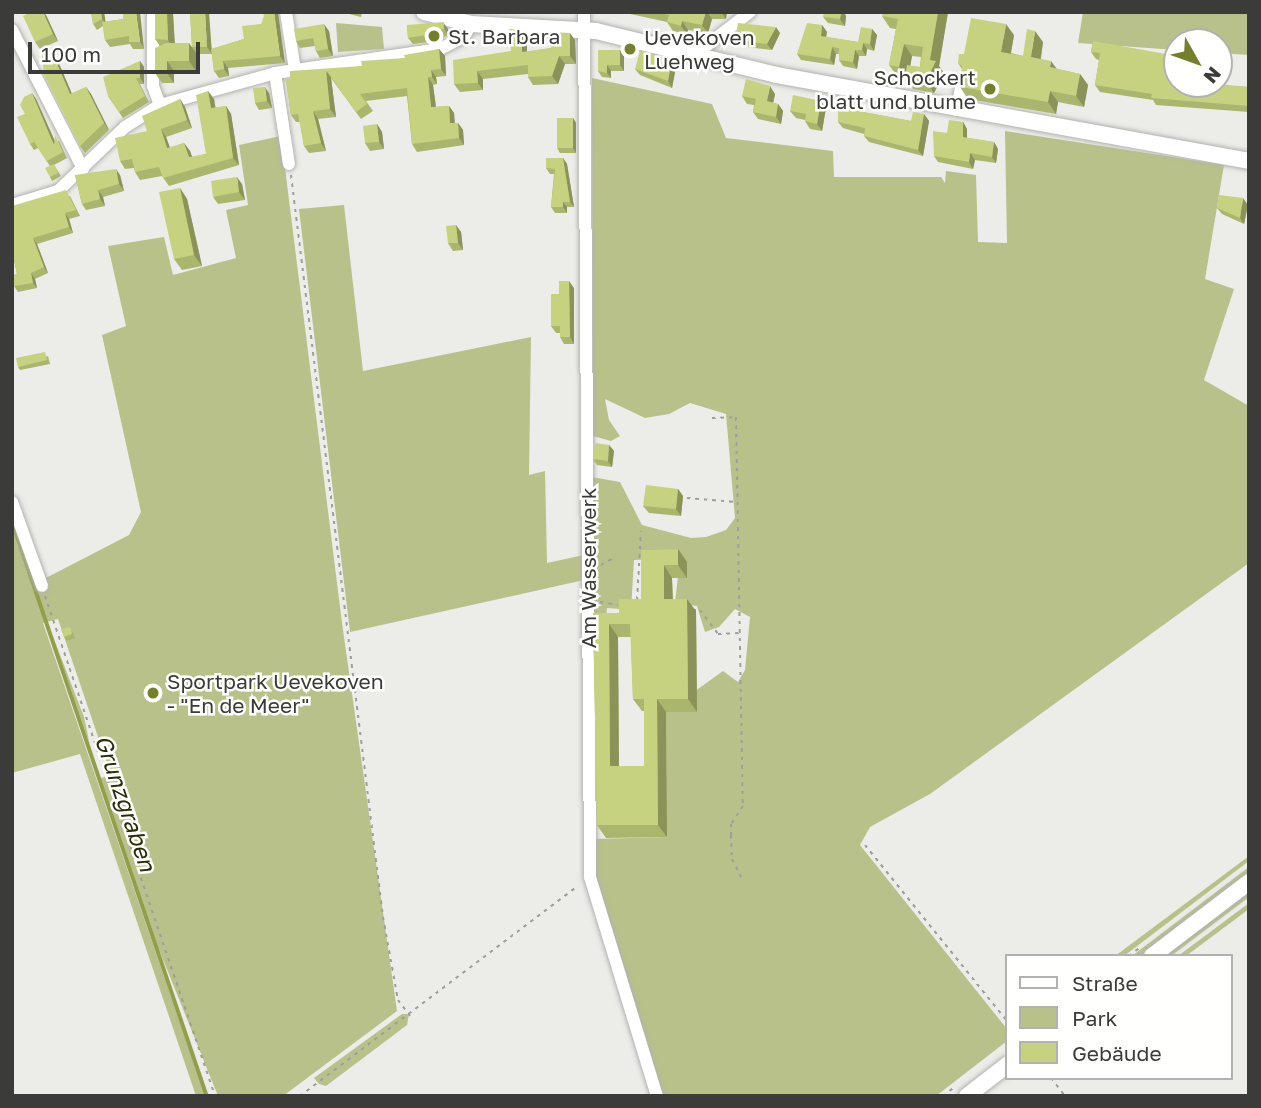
<!DOCTYPE html>
<html>
<head>
<meta charset="utf-8">
<style>
	body { margin:0 }
	#map { position:relative; width:1261px; height:1108px; overflow:hidden; background:#ecece9; font-family:"Golos Text",sans-serif }
	div>[style] { position:absolute }
	.green>* { inset:0; background:#b9c18a }
	.stream>* { height:3.5px; margin:-1.75px; padding:0 1.75px; transform-origin:1.75px; border-radius:1.75px; background:#939e4b }
	.path>* { height:2px; margin-top:-1px; transform-origin:0; background:repeating-linear-gradient(90deg,#9e9e9c 0 3.5px,transparent 0 8.5px) }
	.roads { filter:drop-shadow(0 0 2px #b2b2af) drop-shadow(0 0 2px #b2b2af) }
	.minor>* { height:12px; margin:-6px; padding:0 6px; transform-origin:6px; border-radius:6px; background:#fff }
	.major>* { height:16px; margin:-8px; padding:0 8px; transform-origin:8px; border-radius:8px; background:#fff }
	.wall>* { inset:0; background:#aab56d }
	.shaded-wall>* { inset:0; background:#8b9359 }
	.building>* { inset:0; background:#c6d27f }
	.dots>* { width:19px; height:19px; translate:-50% -50%; box-sizing:border-box; border:4px solid #fffffe; border-radius:50% }
	span { translate:-50% -50%; white-space:nowrap; text-align:center; line-height:1.15; -webkit-text-stroke:5px #fffffe; paint-order:stroke }
	.poi-label { font-size:21px; color:#3b3b3a }
	.left { translate:0 -50%; text-align:left }
	.right { translate:-100% -50%; text-align:right }
	.street-label { font-size:21px; color:#3b3b3a }
	.water-label { font-size:23px; color:#292d09; font-style:italic }
	.frame { position:absolute; inset:0; border:14px solid #3b3b3a; pointer-events:none }
	.legend { position:absolute; left:1005px; top:954px; width:228px; height:126px; box-sizing:border-box; background:#fffffe; border:2px solid #b1b1b0; margin:0; padding:9px 12px; list-style:none; font-size:21px; color:#3b3b3a }
	.legend li { display:flex; align-items:center; gap:14px; height:35px }
	.legend b { width:35px; border:2px solid #b1b1b0 }
	.north { position:absolute; left:1163px; top:28px; width:70px; height:70px; box-sizing:border-box; background:#fffffe; border:2px solid #b1b1b0; border-radius:50%; rotate:130deg; font-size:19px; font-weight:700; line-height:28px; text-align:center; color:#3b3b3a }
	.north::after { content:''; display:block; margin:auto; width:24px; height:32px; background:#767f2b; clip-path:polygon(50% 0,100% 100%,50% 72%,0 100%) }
	.scale { position:absolute; left:28px; top:42px; width:172px; height:32px; box-sizing:border-box; border:4px solid #3b3b3a; border-top:0; padding-left:9px; font-size:21px; line-height:24px; white-space:nowrap; color:#3b3b3a; -webkit-text-stroke:5px #fffffe; paint-order:stroke }
</style>
</head>
<body>
<div id="map">
	<div class="green">
		<i style="clip-path:polygon(1083px 12px,1249px 12px,1249px 55px,1219px 53px,1219px 42px,1177px 42px,1177px 50px,1078px 43px)"></i>
		<i style="clip-path:polygon(336px 23px,382px 27px,384px 49px,338px 52px)"></i>
		<i style="clip-path:polygon(592px 78px,712px 104px,726px 138px,833px 151px,834px 177px,941px 177px,945px 183px,946px 171px,976px 175px,978px 242px,1007px 243px,1005px 131px,1224px 165px,1205px 279px,1234px 289px,1204px 380px,1249px 406px,1249px 563px,930px 794px,870px 827px,860px 845px,1007px 1029px,1007px 1041px,936px 1096px,662px 1096px,596px 881px,594px 839px,667px 837px,666px 712px,723px 671px,738px 682px,745px 670px,750px 617px,735px 609px,719px 627px,705px 632px,697px 606px,675px 603px,680px 558px,634px 560px,631px 610px,607px 608px,606px 621px,592px 626px,592px 477px,620px 482px,642px 525px,691px 538px,706px 537px,726px 530px,735px 518px,726px 414px,690px 403px,669px 414px,645px 418px,605px 399px,609px 420px,620px 436px,611px 441px,593px 436px)"></i>
		<i style="clip-path:polygon(281px 136px,342px 623px,397px 1011px,283px 1096px,218px 1096px,158px 947px,101px 778px,111px 775px,58px 619px,43px 623px,205px 1096px,196px 1096px,80px 754px,12px 773px,12px 523px,17px 521px,42px 580px,129px 535px,141px 512px,102px 335px,126px 326px,108px 246px,164px 237px,173px 275px,236px 258px,226px 210px,248px 205px,239px 145px)"></i>
		<i style="clip-path:polygon(344px 205px,363px 371px,531px 337px,529px 475px,545px 471px,547px 563px,584px 555px,584px 580px,350px 632px,299px 209px)"></i>
		<i style="clip-path:polygon(52px 634px,84px 717px,90px 745px)"></i>
		<i style="clip-path:polygon(1249px 856px,1249px 861px,1124px 956px,1115px 956px)"></i>
		<i style="clip-path:polygon(1249px 867px,1249px 873px,1155px 945px,1141px 956px,1132px 956px)"></i>
		<i style="clip-path:polygon(1249px 890px,1249px 897px,1171px 956px,1162px 956px)"></i>
		<i style="clip-path:polygon(1249px 903px,1249px 909px,1186px 956px,1178px 956px)"></i>
		<i style="clip-path:polygon(402px 1014px,409px 1014px,407px 1025px,326px 1086px,319px 1084px,314px 1078px)"></i>
	</div>
	<div class="stream">
		<i style="left:14px;top:526px;width:602px;rotate:71.29deg"></i>
	</div>
	<div class="path">
		<i style="left:291px;top:175px;width:748px;rotate:82.93deg"></i>
		<i style="left:383px;top:917px;width:84px;rotate:79.8deg"></i>
		<i style="left:398px;top:1000px;width:20px;rotate:53deg"></i>
		<i style="left:712px;top:418px;width:24px;rotate:-2deg"></i>
		<i style="left:736px;top:417px;width:389px;rotate:89deg"></i>
		<i style="left:743px;top:806px;width:22px;rotate:124deg"></i>
		<i style="left:731px;top:824px;width:11px;rotate:90deg"></i>
		<i style="left:731px;top:835px;width:24px;rotate:88deg"></i>
		<i style="left:732px;top:859px;width:25px;rotate:63deg"></i>
		<i style="left:687px;top:498px;width:49px;rotate:4.7deg"></i>
		<i style="left:601px;top:565px;width:13px;rotate:-29deg"></i>
		<i style="left:45px;top:596px;width:528px;rotate:71.22deg"></i>
		<i style="left:637px;top:600px;width:69px;rotate:-86.7deg"></i>
		<i style="left:600px;top:602px;width:18px;rotate:9deg"></i>
		<i style="left:693px;top:610px;width:7px"></i>
		<i style="left:700px;top:610px;width:30px;rotate:53deg"></i>
		<i style="left:718px;top:634px;width:21px;rotate:-3deg"></i>
		<i style="left:865px;top:845px;width:226px;rotate:51.1deg"></i>
		<i style="left:1129px;top:956px;width:16px;rotate:-38deg"></i>
		<i style="left:1051px;top:1078px;width:23px;rotate:52deg"></i>
		<i style="left:300px;top:1096px;width:348px;rotate:-37.1deg"></i>
		<i style="left:943px;top:1096px;width:16px;rotate:-38deg"></i>
	</div>
	<div class="roads">
		<div class="minor">
			<i style="left:153px;top:12px;width:74px;rotate:90deg"></i>
			<i style="left:153px;top:86px;width:20px;rotate:70deg"></i>
			<i style="left:286px;top:12px;width:59px;rotate:81.2deg"></i>
			<i style="left:584px;top:12px;width:865px;rotate:89.6deg"></i>
			<i style="left:590px;top:877px;width:229px;rotate:73deg"></i>
			<i style="left:12px;top:30px;width:156px;rotate:62.9deg"></i>
			<i style="left:693px;top:56px;width:72px;rotate:-37.7deg"></i>
			<i style="left:275px;top:73px;width:92px;rotate:81.3deg"></i>
			<i style="left:957px;top:110px;width:28px;rotate:-80deg"></i>
			<i style="left:12px;top:205px;width:48px;rotate:-16.9deg"></i>
			<i style="left:58px;top:191px;width:93px;rotate:-43.7deg"></i>
			<i style="left:125px;top:127px;width:41px;rotate:-32.2deg"></i>
			<i style="left:160px;top:105px;width:119px;rotate:-15.5deg"></i>
			<i style="left:275px;top:73px;width:167px;rotate:-8.3deg"></i>
			<i style="left:440px;top:49px;width:27px;rotate:-27deg"></i>
			<i style="left:464px;top:37px;width:15px;rotate:-62deg"></i>
			<i style="left:12px;top:502px;width:89px;rotate:70.3deg"></i>
		</div>
		<div class="major">
			<i style="left:424px;top:12px;width:49px;rotate:14.3deg"></i>
			<i style="left:471px;top:24px;width:125px;rotate:3.2deg"></i>
			<i style="left:596px;top:31px;width:186px;rotate:13.7deg"></i>
			<i style="left:777px;top:75px;width:480px;rotate:10.3deg"></i>
			<i style="left:1152px;top:956px;width:122px;rotate:-37.3deg"></i>
			<i style="left:967px;top:1096px;width:51px;rotate:-37.8deg"></i>
		</div>
	</div>
	<div class="wall">
		<i style="clip-path:polygon(91px 12px,104px 12px,105px 22px,123px 19px,123px 12px,144px 49px,133px 49px,130px 44px,110px 47px,105px 40px,103px 26px,97px 30px,93px 24px)"></i>
		<i style="clip-path:polygon(155px 12px,172px 12px,173px 14px,175px 43px,192px 47px,190px 12px,212px 49px,244px 39px,261px 24px,285px 63px,228px 68px,229px 76px,219px 78px,214px 71px,212px 54px,197px 54px,196px 53px,196px 71px,174px 71px,174px 83px,162px 83px,155px 73px,160px 46px,155px 39px)"></i>
		<i style="clip-path:polygon(341px 12px,362px 12px,361px 17px)"></i>
		<i style="clip-path:polygon(475px 12px,563px 12px,563px 13px,476px 14px)"></i>
		<i style="clip-path:polygon(621px 12px,727px 12px,726px 19px,712px 19px,708px 33px,688px 30px,687px 34px,673px 31px,667px 22px)"></i>
		<i style="clip-path:polygon(evenodd,948px 12px,939px 66px,944px 73px,934px 93px,913px 89px,906px 78px,898px 77px,889px 65px,896px 29px,890px 28px,882px 16px,948px 12px,912px 56px,921px 57px,920px 67px,910px 66px,912px 56px)"></i>
		<i style="clip-path:polygon(46px 15px,58px 41px,40px 49px,35px 42px)"></i>
		<i style="clip-path:polygon(846px 16px,845px 26px,828px 23px,823px 17px)"></i>
		<i style="clip-path:polygon(407px 25px,448px 29px,448px 35px,437px 41px,413px 44px,408px 38px)"></i>
		<i style="clip-path:polygon(822px 25px,827px 32px,826px 37px,858px 42px,872px 29px,877px 35px,874px 51px,867px 49px,866px 56px,859px 56px,857px 69px,843px 66px,839px 60px,839px 54px,836px 54px,834px 65px,801px 60px,797px 54px)"></i>
		<i style="clip-path:polygon(329px 31px,333px 56px,320px 58px,316px 51px,315px 46px,300px 48px,296px 41px)"></i>
		<i style="clip-path:polygon(780px 33px,772px 50px,746px 47px,736px 34px)"></i>
		<i style="clip-path:polygon(1014px 35px,1011px 53px,1023px 56px,1043px 42px,1041px 59px,1057px 69px,1080px 74px,1088px 85px,1084px 107px,1058px 102px,1056px 114px,968px 99px,960px 87px,962px 69px,958px 63px,964px 54px)"></i>
		<i style="clip-path:polygon(527px 38px,527px 52px,551px 48px,575px 40px,576px 64px,565px 64px,558px 84px,533px 85px,528px 77px,528px 74px,483px 79px,483px 90px,460px 92px,454px 84px,511px 51px)"></i>
		<i style="clip-path:polygon(1093px 41px,1177px 84px,1249px 87px,1249px 112px,1156px 105px,1153px 100px,1100px 92px,1095px 85px,1099px 60px,1096px 59px,1091px 52px)"></i>
		<i style="clip-path:polygon(439px 49px,445px 56px,446px 76px,436px 77px,437px 84px,433px 85px,436px 107px,449px 106px,454px 113px,455px 123px,458px 123px,463px 130px,464px 145px,417px 152px,412px 144px,407px 96px,366px 101px,373px 111px,361px 119px,331px 78px,336px 117px,318px 119px,326px 151px,309px 153px,304px 146px,300px 122px,296px 122px,291px 115px,286px 80px,405px 58px)"></i>
		<i style="clip-path:polygon(52px 52px,57px 59px,72px 94px,86px 87px,91px 94px,109px 130px,85px 153px,80px 146px)"></i>
		<i style="clip-path:polygon(624px 55px,624px 71px,611px 71px,611px 78px,602px 77px,598px 71px)"></i>
		<i style="clip-path:polygon(140px 61px,144px 67px,144px 84px,140px 84px,149px 102px,123px 118px,108px 96px)"></i>
		<i style="clip-path:polygon(668px 64px,675px 72px,672px 88px,640px 75px,635px 69px)"></i>
		<i style="clip-path:polygon(208px 91px,214px 99px,215px 108px,226px 106px,231px 114px,239px 165px,169px 186px,162px 176px,140px 180px,135px 172px,134px 168px,125px 169px,120px 161px,147px 131px,180px 99px,185px 107px,192px 128px,166px 137px,170px 148px,184px 143px,190px 151px,192px 157px,206px 154px)"></i>
		<i style="clip-path:polygon(32px 93px,36px 99px,55px 141px,59px 141px,67px 158px,54px 165px,61px 176px,52px 181px,50px 177px,50px 166px,38px 148px,34px 150px,30px 144px,25px 114px)"></i>
		<i style="clip-path:polygon(269px 93px,272px 108px,259px 110px,255px 103px)"></i>
		<i style="clip-path:polygon(775px 94px,773px 103px,778px 104px,783px 111px,781px 124px,758px 119px,753px 112px,754px 105px,747px 104px,742px 96px)"></i>
		<i style="clip-path:polygon(826px 108px,822px 131px,810px 129px,805px 121px,805px 120px,796px 118px,790px 111px)"></i>
		<i style="clip-path:polygon(863px 112px,911px 121px,924px 114px,929px 121px,923px 156px,869px 142px,864px 136px,864px 134px,843px 128px,838px 122px)"></i>
		<i style="clip-path:polygon(573px 118px,576px 123px,576px 153px,560px 153px,557px 148px)"></i>
		<i style="clip-path:polygon(963px 122px,967px 129px,967px 138px,994px 142px,998px 149px,996px 163px,975px 160px,973px 169px,938px 162px,934px 156px,947px 133px)"></i>
		<i style="clip-path:polygon(377px 124px,382px 132px,384px 149px,370px 151px,365px 143px)"></i>
		<i style="clip-path:polygon(563px 158px,567px 164px,574px 207px,567px 207px,567px 213px,555px 213px,551px 207px,554px 174px,550px 174px,546px 168px)"></i>
		<i style="clip-path:polygon(75px 175px,120px 175px,124px 191px,103px 197px,105px 206px,86px 210px,82px 204px)"></i>
		<i style="clip-path:polygon(242px 184px,245px 200px,218px 204px,213px 197px)"></i>
		<i style="clip-path:polygon(180px 188px,187px 199px,202px 266px,182px 270px,174px 259px)"></i>
		<i style="clip-path:polygon(70px 196px,80px 216px,69px 219px,73px 233px,37px 244px,48px 273px,35px 279px,37px 288px,18px 292px,14px 286px,17px 274px,13px 256px,12px 256px,12px 206px)"></i>
		<i style="clip-path:polygon(1248px 205px,1244px 224px,1222px 214px,1217px 208px)"></i>
		<i style="clip-path:polygon(456px 225px,461px 232px,463px 250px,453px 251px,448px 243px)"></i>
		<i style="clip-path:polygon(574px 288px,574px 344px,564px 344px,560px 337px,560px 333px,556px 333px,551px 326px,559px 294px)"></i>
		<i style="clip-path:polygon(48px 356px,50px 364px,20px 370px,18px 367px)"></i>
		<i style="clip-path:polygon(609px 445px,614px 451px,612px 467px,597px 465px,593px 459px)"></i>
		<i style="clip-path:polygon(678px 489px,683px 496px,681px 516px,649px 513px,643px 506px)"></i>
		<i style="clip-path:polygon(evenodd,678px 549px,687px 562px,687px 578px,672px 578px,673px 599px,696px 611px,697px 712px,666px 712px,667px 837px,606px 838px,597px 825px,593px 613px,619px 613px,641px 599px,641px 550px,678px 549px,618px 637px,631px 637px,633px 699px,642px 711px,644px 711px,644px 766px,619px 766px,618px 637px)"></i>
		<i style="clip-path:polygon(72px 631px,75px 638px,67px 641px,64px 637px)"></i>
	</div>
	<div class="shaded-wall">
		<i style="clip-path:polygon(43px 12px,46px 15px,58px 41px,53px 34px)"></i>
		<i style="clip-path:polygon(101px 12px,104px 12px,106px 24px,102px 19px)"></i>
		<i style="clip-path:polygon(136px 12px,140px 12px,144px 49px,140px 42px)"></i>
		<i style="clip-path:polygon(167px 12px,172px 12px,173px 14px,175px 50px,168px 40px)"></i>
		<i style="clip-path:polygon(205px 12px,209px 12px,212px 54px,207px 47px)"></i>
		<i style="clip-path:polygon(274px 12px,278px 12px,285px 63px,280px 56px)"></i>
		<i style="clip-path:polygon(706px 12px,707px 12px,712px 19px,708px 33px,702px 25px)"></i>
		<i style="clip-path:polygon(721px 12px,727px 12px,726px 19px)"></i>
		<i style="clip-path:polygon(841px 12px,844px 12px,846px 16px,845px 26px,840px 19px)"></i>
		<i style="clip-path:polygon(938px 12px,948px 12px,939px 66px,944px 73px,934px 93px,926px 81px)"></i>
		<i style="clip-path:polygon(682px 21px,688px 30px,687px 34px,681px 26px)"></i>
		<i style="clip-path:polygon(443px 22px,448px 29px,448px 35px,444px 28px)"></i>
		<i style="clip-path:polygon(324px 24px,329px 31px,333px 56px,328px 49px)"></i>
		<i style="clip-path:polygon(1006px 24px,1014px 35px,1009px 63px,1001px 52px)"></i>
		<i style="clip-path:polygon(822px 25px,827px 32px,825px 43px,821px 36px)"></i>
		<i style="clip-path:polygon(776px 27px,780px 33px,772px 50px,767px 44px)"></i>
		<i style="clip-path:polygon(872px 29px,877px 35px,874px 51px,870px 44px)"></i>
		<i style="clip-path:polygon(522px 30px,527px 38px,527px 60px,522px 52px)"></i>
		<i style="clip-path:polygon(1035px 31px,1043px 42px,1039px 68px,1031px 57px)"></i>
		<i style="clip-path:polygon(570px 33px,575px 40px,576px 64px,570px 56px)"></i>
		<i style="clip-path:polygon(189px 43px,196px 53px,196px 71px,189px 61px)"></i>
		<i style="clip-path:polygon(863px 43px,867px 49px,866px 56px,862px 50px)"></i>
		<i style="clip-path:polygon(904px 44px,912px 56px,908px 79px,899px 67px)"></i>
		<i style="clip-path:polygon(832px 47px,836px 54px,834px 65px,830px 59px)"></i>
		<i style="clip-path:polygon(439px 49px,445px 56px,446px 76px,441px 69px)"></i>
		<i style="clip-path:polygon(620px 50px,624px 55px,624px 71px,620px 65px)"></i>
		<i style="clip-path:polygon(855px 50px,859px 56px,857px 69px,853px 62px)"></i>
		<i style="clip-path:polygon(52px 52px,57px 59px,75px 101px,70px 94px)"></i>
		<i style="clip-path:polygon(559px 56px,565px 64px,558px 84px,552px 76px)"></i>
		<i style="clip-path:polygon(1177px 59px,1177px 83px,1174px 79px)"></i>
		<i style="clip-path:polygon(140px 61px,144px 67px,144px 84px,140px 78px)"></i>
		<i style="clip-path:polygon(167px 61px,174px 71px,174px 83px,167px 73px)"></i>
		<i style="clip-path:polygon(223px 61px,228px 68px,229px 76px,224px 69px)"></i>
		<i style="clip-path:polygon(1051px 61px,1059px 72px,1050px 67px)"></i>
		<i style="clip-path:polygon(607px 65px,611px 71px,611px 78px,607px 73px)"></i>
		<i style="clip-path:polygon(671px 65px,675px 72px,672px 88px,668px 81px)"></i>
		<i style="clip-path:polygon(326px 70px,331px 78px,336px 117px,330px 109px)"></i>
		<i style="clip-path:polygon(431px 70px,436px 77px,437px 84px,432px 77px)"></i>
		<i style="clip-path:polygon(477px 71px,483px 79px,483px 90px,478px 83px)"></i>
		<i style="clip-path:polygon(1080px 74px,1088px 85px,1084px 107px,1076px 96px)"></i>
		<i style="clip-path:polygon(428px 77px,433px 85px,437px 115px,431px 107px)"></i>
		<i style="clip-path:polygon(770px 86px,775px 94px,772px 109px,767px 101px)"></i>
		<i style="clip-path:polygon(86px 87px,91px 94px,109px 130px,104px 123px)"></i>
		<i style="clip-path:polygon(265px 87px,269px 93px,272px 108px,267px 101px)"></i>
		<i style="clip-path:polygon(208px 91px,214px 99px,217px 116px,211px 108px)"></i>
		<i style="clip-path:polygon(1050px 91px,1058px 102px,1056px 114px,1048px 102px)"></i>
		<i style="clip-path:polygon(32px 93px,36px 99px,59px 151px,54px 145px)"></i>
		<i style="clip-path:polygon(180px 99px,185px 107px,192px 128px,187px 120px)"></i>
		<i style="clip-path:polygon(821px 101px,826px 108px,822px 131px,817px 124px)"></i>
		<i style="clip-path:polygon(778px 104px,783px 111px,781px 124px,776px 117px)"></i>
		<i style="clip-path:polygon(226px 106px,231px 114px,239px 165px,233px 158px)"></i>
		<i style="clip-path:polygon(449px 106px,454px 113px,455px 130px,450px 123px)"></i>
		<i style="clip-path:polygon(313px 111px,318px 119px,326px 151px,321px 143px)"></i>
		<i style="clip-path:polygon(924px 114px,929px 121px,923px 156px,918px 150px)"></i>
		<i style="clip-path:polygon(573px 118px,576px 123px,576px 153px,573px 148px)"></i>
		<i style="clip-path:polygon(963px 122px,967px 129px,967px 143px,963px 137px)"></i>
		<i style="clip-path:polygon(458px 123px,463px 130px,464px 145px,459px 138px)"></i>
		<i style="clip-path:polygon(377px 124px,382px 132px,384px 149px,379px 142px)"></i>
		<i style="clip-path:polygon(161px 129px,166px 137px,173px 156px,167px 148px)"></i>
		<i style="clip-path:polygon(994px 142px,998px 149px,996px 163px,992px 157px)"></i>
		<i style="clip-path:polygon(184px 143px,190px 151px,195px 165px,189px 157px)"></i>
		<i style="clip-path:polygon(970px 153px,975px 160px,973px 169px,969px 162px)"></i>
		<i style="clip-path:polygon(563px 158px,567px 164px,574px 207px,570px 202px)"></i>
		<i style="clip-path:polygon(116px 169px,120px 175px,124px 191px,119px 184px)"></i>
		<i style="clip-path:polygon(237px 177px,242px 184px,245px 200px,239px 192px)"></i>
		<i style="clip-path:polygon(180px 188px,187px 199px,202px 266px,194px 255px)"></i>
		<i style="clip-path:polygon(98px 190px,103px 197px,105px 206px,100px 199px)"></i>
		<i style="clip-path:polygon(1243px 198px,1248px 205px,1244px 224px,1240px 218px)"></i>
		<i style="clip-path:polygon(563px 202px,567px 207px,567px 213px,563px 207px)"></i>
		<i style="clip-path:polygon(65px 213px,69px 219px,73px 233px,69px 227px)"></i>
		<i style="clip-path:polygon(456px 225px,461px 232px,463px 250px,458px 243px)"></i>
		<i style="clip-path:polygon(33px 238px,37px 244px,48px 273px,44px 267px)"></i>
		<i style="clip-path:polygon(31px 273px,35px 279px,37px 288px,33px 283px)"></i>
		<i style="clip-path:polygon(569px 281px,574px 288px,574px 344px,570px 337px)"></i>
		<i style="clip-path:polygon(609px 445px,614px 451px,612px 467px,608px 461px)"></i>
		<i style="clip-path:polygon(678px 489px,683px 496px,681px 516px,676px 509px)"></i>
		<i style="clip-path:polygon(678px 549px,687px 562px,687px 578px,678px 565px)"></i>
		<i style="clip-path:polygon(664px 565px,672px 578px,673px 611px,664px 599px)"></i>
		<i style="clip-path:polygon(687px 599px,696px 611px,697px 712px,688px 699px)"></i>
		<i style="clip-path:polygon(609px 624px,618px 637px,619px 779px,610px 766px)"></i>
		<i style="clip-path:polygon(657px 699px,666px 712px,667px 837px,658px 825px)"></i>
	</div>
	<div class="building">
		<i style="clip-path:polygon(31px 12px,43px 12px,53px 34px,35px 42px,23px 16px)"></i>
		<i style="clip-path:polygon(91px 12px,101px 12px,102px 19px,93px 24px)"></i>
		<i style="clip-path:polygon(123px 12px,136px 12px,140px 42px,129px 42px,129px 36px,105px 40px,102px 22px,123px 19px)"></i>
		<i style="clip-path:polygon(155px 12px,167px 12px,168px 40px,155px 39px)"></i>
		<i style="clip-path:polygon(190px 12px,205px 12px,207px 47px,192px 47px)"></i>
		<i style="clip-path:polygon(263px 12px,274px 12px,280px 56px,223px 61px,224px 69px,214px 71px,211px 49px,244px 39px,242px 26px,261px 24px,264px 16px)"></i>
		<i style="clip-path:polygon(655px 12px,706px 12px,702px 25px,682px 21px,681px 26px,667px 22px,669px 15px)"></i>
		<i style="clip-path:polygon(824px 12px,841px 12px,840px 19px,823px 17px)"></i>
		<i style="clip-path:polygon(883px 12px,938px 12px,930px 60px,936px 61px,926px 81px,905px 77px,907px 65px,920px 67px,923px 47px,904px 44px,899px 67px,889px 65px,898px 19px,882px 16px)"></i>
		<i style="clip-path:polygon(971px 18px,1006px 24px,1001px 52px,1023px 56px,1027px 29px,1035px 31px,1031px 57px,1051px 61px,1050px 67px,1080px 74px,1076px 96px,1050px 91px,1048px 102px,960px 87px,962px 66px,958px 63px,959px 54px,964px 54px)"></i>
		<i style="clip-path:polygon(443px 22px,444px 28px,433px 34px,408px 38px,407px 25px)"></i>
		<i style="clip-path:polygon(738px 23px,776px 27px,767px 44px,741px 41px,742px 35px,736px 34px)"></i>
		<i style="clip-path:polygon(807px 23px,822px 25px,821px 36px,858px 42px,861px 27px,872px 29px,870px 44px,863px 43px,862px 50px,855px 50px,853px 62px,839px 60px,839px 48px,832px 47px,830px 59px,797px 54px)"></i>
		<i style="clip-path:polygon(324px 24px,328px 49px,316px 51px,313px 38px,296px 41px,294px 29px)"></i>
		<i style="clip-path:polygon(509px 29px,522px 30px,522px 52px,551px 48px,551px 32px,570px 33px,570px 56px,559px 56px,552px 76px,528px 77px,528px 65px,477px 71px,478px 83px,454px 84px,453px 60px,511px 51px)"></i>
		<i style="clip-path:polygon(1093px 41px,1177px 56px,1174px 79px,1177px 80px,1177px 84px,1218px 84px,1249px 87px,1249px 106px,1151px 98px,1152px 94px,1095px 85px,1100px 53px,1091px 52px)"></i>
		<i style="clip-path:polygon(166px 43px,189px 43px,189px 61px,167px 61px,167px 73px,155px 73px,155px 48px)"></i>
		<i style="clip-path:polygon(439px 49px,441px 69px,431px 70px,432px 77px,428px 77px,431px 107px,449px 106px,450px 123px,458px 123px,459px 138px,412px 144px,407px 88px,360px 94px,367px 104px,356px 112px,326px 70px,330px 109px,313px 111px,321px 143px,304px 146px,298px 114px,291px 115px,286px 80px,290px 79px,290px 71px,362px 66px,361px 61px,405px 58px,404px 55px)"></i>
		<i style="clip-path:polygon(598px 50px,620px 50px,620px 65px,607px 65px,607px 73px,598px 71px)"></i>
		<i style="clip-path:polygon(640px 51px,663px 57px,662px 63px,671px 65px,668px 81px,635px 69px)"></i>
		<i style="clip-path:polygon(52px 52px,70px 94px,86px 87px,104px 123px,80px 146px,44px 75px,42px 55px)"></i>
		<i style="clip-path:polygon(140px 61px,140px 78px,136px 78px,145px 96px,119px 112px,108px 96px,103px 77px)"></i>
		<i style="clip-path:polygon(746px 79px,770px 86px,767px 101px,778px 104px,776px 117px,753px 112px,756px 99px,742px 96px)"></i>
		<i style="clip-path:polygon(265px 87px,267px 101px,255px 103px,253px 88px)"></i>
		<i style="clip-path:polygon(208px 91px,211px 108px,226px 106px,233px 158px,163px 178px,159px 167px,135px 172px,132px 159px,120px 161px,115px 138px,147px 131px,142px 116px,180px 99px,187px 120px,161px 129px,167px 148px,184px 143px,189px 157px,206px 154px,196px 95px)"></i>
		<i style="clip-path:polygon(32px 93px,54px 145px,55px 135px,63px 152px,47px 161px,34px 142px,30px 144px,17px 117px,25px 114px,20px 105px,24px 97px)"></i>
		<i style="clip-path:polygon(793px 95px,821px 101px,817px 124px,805px 121px,806px 114px,790px 111px)"></i>
		<i style="clip-path:polygon(847px 101px,863px 112px,911px 121px,913px 112px,924px 114px,918px 150px,864px 136px,865px 128px,838px 122px,838px 104px)"></i>
		<i style="clip-path:polygon(557px 118px,573px 118px,573px 148px,557px 148px)"></i>
		<i style="clip-path:polygon(949px 120px,963px 122px,963px 137px,994px 142px,992px 157px,970px 153px,969px 162px,934px 156px,933px 131px,947px 133px)"></i>
		<i style="clip-path:polygon(377px 124px,379px 142px,365px 143px,363px 126px)"></i>
		<i style="clip-path:polygon(546px 158px,563px 158px,570px 202px,563px 202px,563px 207px,551px 207px,555px 169px,546px 168px)"></i>
		<i style="clip-path:polygon(54px 164px,58px 173px,50px 177px,45px 168px)"></i>
		<i style="clip-path:polygon(116px 169px,119px 184px,98px 190px,100px 199px,82px 204px,75px 175px)"></i>
		<i style="clip-path:polygon(237px 177px,239px 192px,213px 197px,211px 181px)"></i>
		<i style="clip-path:polygon(180px 188px,194px 255px,174px 259px,159px 192px)"></i>
		<i style="clip-path:polygon(66px 190px,76px 210px,65px 213px,69px 227px,33px 238px,44px 267px,31px 273px,33px 283px,14px 286px,12px 275px,17px 274px,12px 250px,12px 206px)"></i>
		<i style="clip-path:polygon(1219px 195px,1243px 198px,1240px 218px,1217px 208px)"></i>
		<i style="clip-path:polygon(456px 225px,458px 243px,448px 243px,446px 226px)"></i>
		<i style="clip-path:polygon(559px 281px,569px 281px,570px 337px,560px 337px,560px 326px,551px 326px,551px 294px,559px 294px)"></i>
		<i style="clip-path:polygon(45px 352px,47px 360px,18px 367px,16px 358px)"></i>
		<i style="clip-path:polygon(595px 443px,609px 445px,608px 461px,593px 459px)"></i>
		<i style="clip-path:polygon(646px 485px,678px 489px,676px 509px,643px 506px)"></i>
		<i style="clip-path:polygon(evenodd,678px 549px,678px 565px,664px 565px,664px 599px,687px 599px,688px 699px,657px 699px,658px 825px,597px 825px,593px 613px,619px 613px,619px 599px,641px 599px,641px 550px,678px 549px,609px 624px,630px 624px,633px 699px,644px 699px,644px 766px,610px 766px,609px 624px)"></i>
		<i style="clip-path:polygon(70px 627px,72px 634px,64px 637px,61px 629px)"></i>
	</div>
	<div class="dots">
		<i style="left:434px;top:36px;background:#767f2b"></i>
		<i style="left:630px;top:49px;background:#767f2b"></i>
		<i style="left:990px;top:89px;background:#767f2b"></i>
		<i style="left:153px;top:693px;background:#767f2b"></i>
	</div>
	<div class="poi-label">
		<span class="left" style="left:448px;top:36px">St. Barbara</span>
		<span class="left" style="left:644px;top:49px">Uevekoven<br>Luehweg</span>
		<span class="right" style="left:976px;top:89px">Schockert<br>blatt und blume</span>
		<span class="left" style="left:167px;top:693px">Sportpark Uevekoven<br>- "En de Meer"</span>
	</div>
	<div class="street-label">
		<span style="left:588px;top:568px;rotate:-90deg">Am Wasserwerk</span>
	</div>
	<div class="water-label">
		<span style="left:126px;top:803px;rotate:71deg">Grunzgraben</span>
	</div>
	<div class="frame"></div>
	<ul class="legend">
	<li><b style="height:9px;background:#fff"></b>Straße</li>
	<li><b style="height:19px;background:#b9c18a"></b>Park</li>
	<li><b style="height:19px;background:#c6d27f"></b>Gebäude</li>
	</ul>
	<div class="north">N</div>
	<div class="scale">100 m</div>
</div>
</body>
</html>
